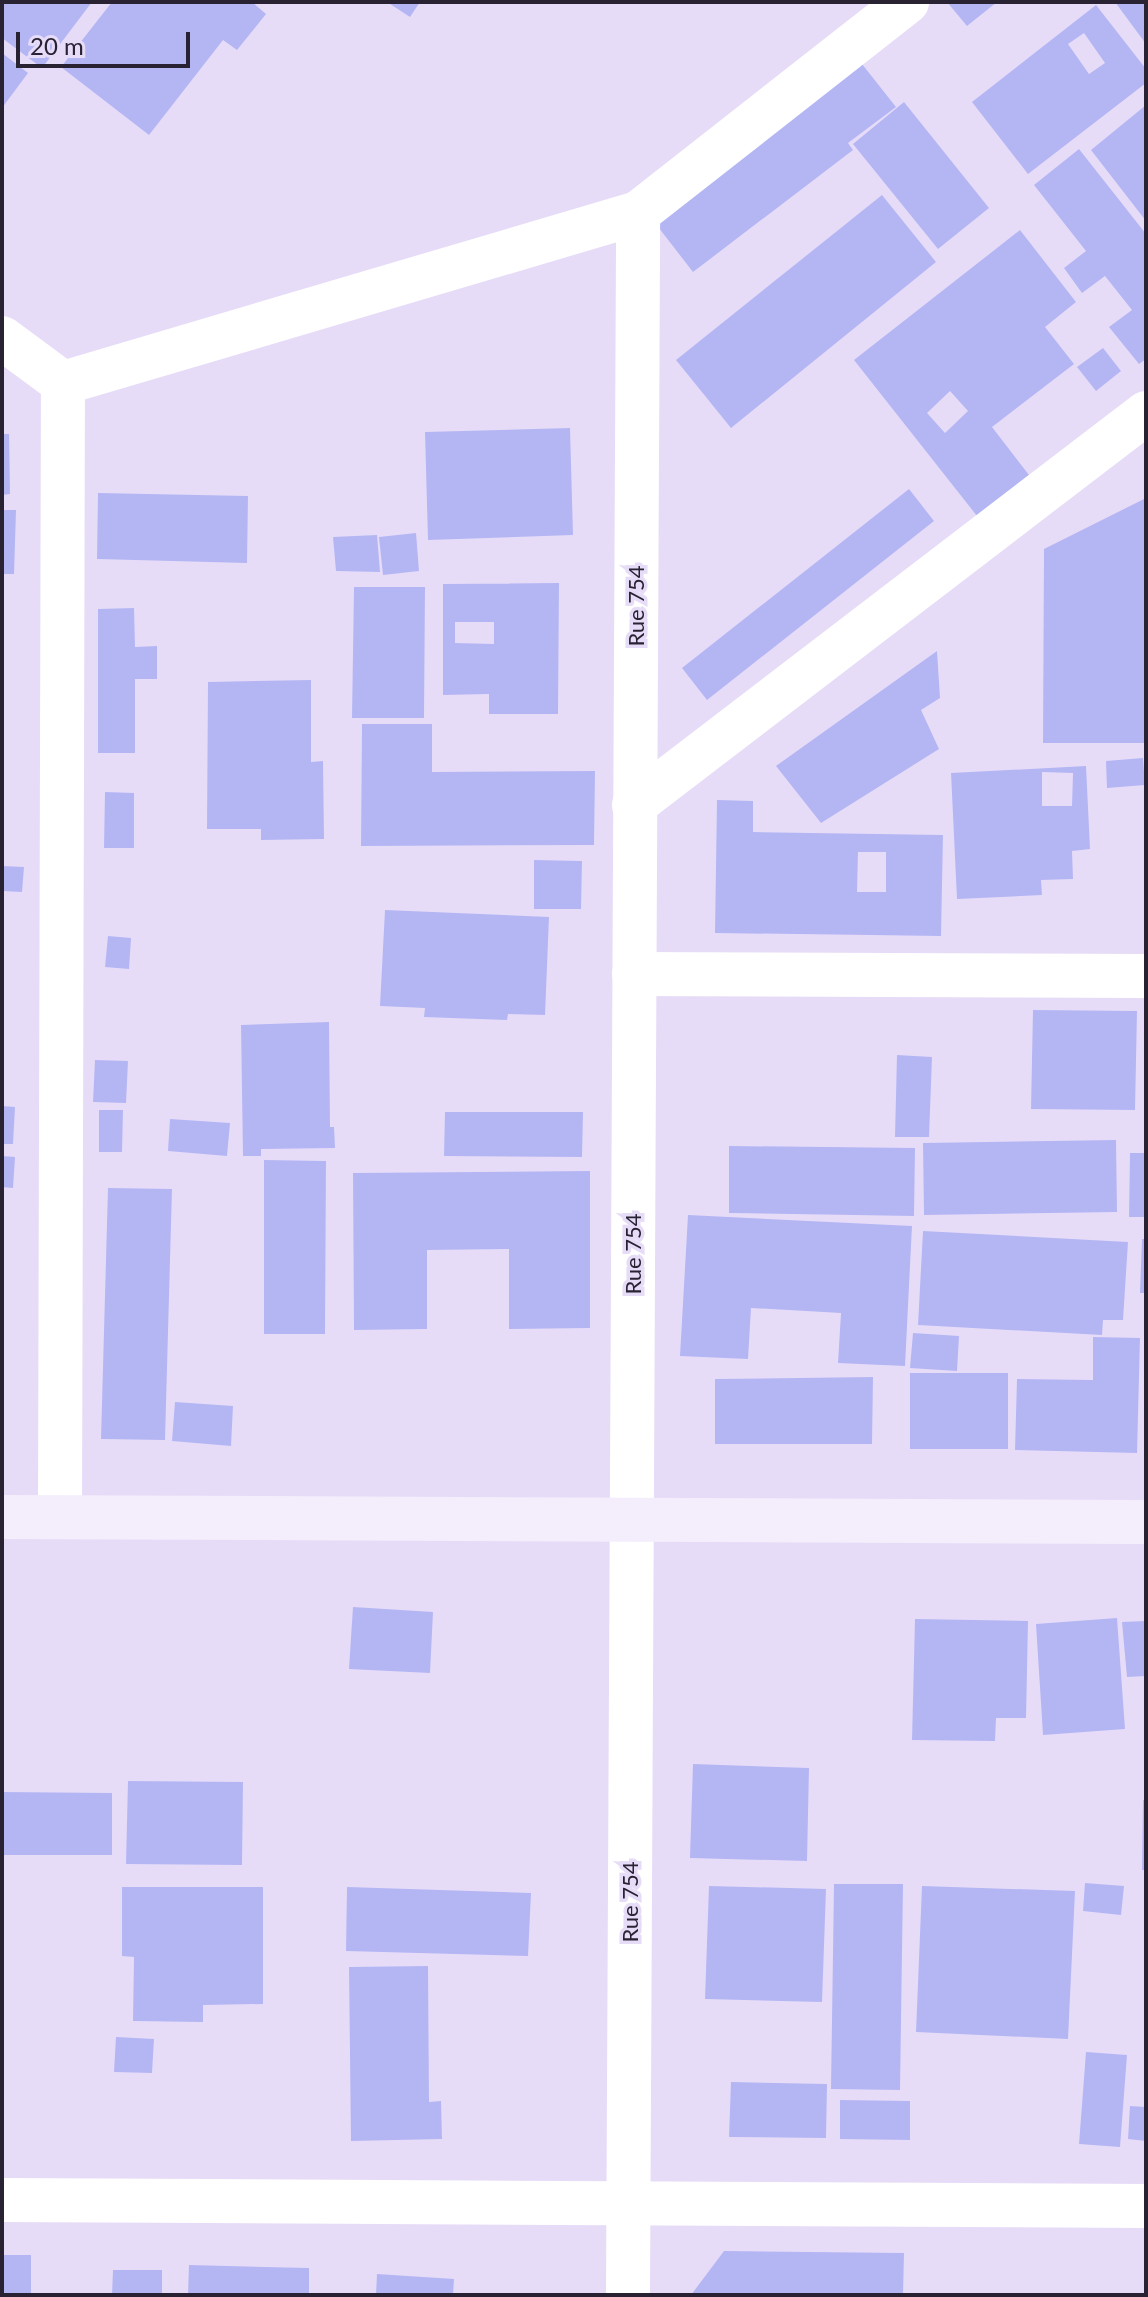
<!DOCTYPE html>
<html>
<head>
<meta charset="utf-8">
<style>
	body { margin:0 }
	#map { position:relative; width:1148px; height:2297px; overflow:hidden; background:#e7dcf8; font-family:Lato,sans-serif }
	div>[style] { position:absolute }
	.building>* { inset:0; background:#b4b6f4 }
	.street>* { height:44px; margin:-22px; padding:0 22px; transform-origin:22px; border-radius:22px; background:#fff }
	.secondary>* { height:44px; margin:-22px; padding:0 22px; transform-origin:22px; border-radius:22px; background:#f4eefc }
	span { translate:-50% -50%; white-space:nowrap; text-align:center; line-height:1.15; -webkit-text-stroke:7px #e7dcf8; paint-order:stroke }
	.street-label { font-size:22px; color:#292233 }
	.frame { position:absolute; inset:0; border:4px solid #292233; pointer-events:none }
	.scale { position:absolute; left:16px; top:32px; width:174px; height:36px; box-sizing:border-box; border:4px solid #292233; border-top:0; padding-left:10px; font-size:24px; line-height:28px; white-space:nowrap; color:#292233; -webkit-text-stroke:6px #e7dcf8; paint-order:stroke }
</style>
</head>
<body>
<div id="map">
	<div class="building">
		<i style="clip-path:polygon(2px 2px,92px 2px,42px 68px,2px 38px)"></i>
		<i style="clip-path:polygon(112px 2px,252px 2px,266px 14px,237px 50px,223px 40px,149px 135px,61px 67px)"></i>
		<i style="clip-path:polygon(387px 2px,420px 2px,410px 17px)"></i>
		<i style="clip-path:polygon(947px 2px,997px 2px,967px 26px)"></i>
		<i style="clip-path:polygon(1115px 2px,1146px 2px,1146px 44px)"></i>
		<i style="clip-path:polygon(evenodd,1096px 5px,1146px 69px,1146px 83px,1028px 174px,972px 102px,1096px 5px,1084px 33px,1105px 63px,1089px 74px,1068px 44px,1084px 33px)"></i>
		<i style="clip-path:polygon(2px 53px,28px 73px,2px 108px)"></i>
		<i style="clip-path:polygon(862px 64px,896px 107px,848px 143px,853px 150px,693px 272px,655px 223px)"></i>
		<i style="clip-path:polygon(904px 102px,989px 208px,938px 249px,853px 144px)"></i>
		<i style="clip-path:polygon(1146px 105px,1146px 221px,1091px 150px)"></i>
		<i style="clip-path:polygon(1079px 149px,1146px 234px,1146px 359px,1139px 364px,1109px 327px,1132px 310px,1105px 276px,1082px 293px,1064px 268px,1086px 251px,1034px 185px)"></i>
		<i style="clip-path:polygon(882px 195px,936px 262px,731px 428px,676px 360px)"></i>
		<i style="clip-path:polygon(evenodd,1020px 230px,1076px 302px,1045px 327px,1074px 364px,992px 427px,1029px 475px,977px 516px,854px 360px,1020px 230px,950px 391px,968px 411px,945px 433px,927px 413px,950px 391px)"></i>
		<i style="clip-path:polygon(1103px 348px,1121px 371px,1096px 391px,1077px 367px)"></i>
		<i style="clip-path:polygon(570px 428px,573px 535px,428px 540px,425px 432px)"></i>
		<i style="clip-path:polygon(2px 434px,9px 434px,10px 494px,2px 495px)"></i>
		<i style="clip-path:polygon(909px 489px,934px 521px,707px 700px,682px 668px)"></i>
		<i style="clip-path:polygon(98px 493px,248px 496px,247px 563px,97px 559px)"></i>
		<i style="clip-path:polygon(1146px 498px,1146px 743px,1043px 743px,1044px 549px)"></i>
		<i style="clip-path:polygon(2px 510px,16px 510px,14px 574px,2px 574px)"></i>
		<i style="clip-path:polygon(416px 533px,419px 571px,383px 575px,379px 537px)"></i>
		<i style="clip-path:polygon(377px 535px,380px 572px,336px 571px,333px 537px)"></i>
		<i style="clip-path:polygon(evenodd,559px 583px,558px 714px,489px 714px,489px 694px,443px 695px,443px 584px,559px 583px,455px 622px,494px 622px,494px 644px,455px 643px,455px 622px)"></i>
		<i style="clip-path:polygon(354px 587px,425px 587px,424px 718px,352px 718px)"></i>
		<i style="clip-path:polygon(134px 608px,135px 647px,157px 646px,157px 679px,135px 679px,135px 753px,98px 753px,98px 609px)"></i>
		<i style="clip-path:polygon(937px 651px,940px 698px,921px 710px,939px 749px,821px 823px,776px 766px)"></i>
		<i style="clip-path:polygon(311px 680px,311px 762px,323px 761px,324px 839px,261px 840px,261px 829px,207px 829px,208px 682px)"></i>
		<i style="clip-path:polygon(362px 724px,432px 724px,432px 772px,595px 771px,594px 845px,361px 846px)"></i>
		<i style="clip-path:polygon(1143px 758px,1145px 785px,1107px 788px,1106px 761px)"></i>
		<i style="clip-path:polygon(evenodd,1086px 766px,1090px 849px,1072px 851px,1073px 879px,1041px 880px,1042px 895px,957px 899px,951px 773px,1086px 766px,1042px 772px,1073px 773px,1072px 806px,1042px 806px,1042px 772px)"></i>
		<i style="clip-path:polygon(105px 792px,134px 793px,134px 848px,104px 848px)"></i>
		<i style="clip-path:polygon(evenodd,717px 800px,753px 801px,753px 832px,943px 835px,941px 936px,715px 933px,717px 800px,858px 852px,886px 852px,886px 892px,857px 892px,858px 852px)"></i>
		<i style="clip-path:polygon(534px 860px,582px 861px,581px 909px,534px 909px)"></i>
		<i style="clip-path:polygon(2px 866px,24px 867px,22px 892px,2px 891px)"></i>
		<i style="clip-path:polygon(385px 910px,549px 917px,545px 1015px,508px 1014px,507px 1020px,424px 1017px,425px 1008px,380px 1006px)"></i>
		<i style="clip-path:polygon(108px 936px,131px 938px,129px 969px,105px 967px)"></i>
		<i style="clip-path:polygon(1033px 1010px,1137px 1011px,1135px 1110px,1031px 1109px)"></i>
		<i style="clip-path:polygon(329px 1022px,330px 1127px,334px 1127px,335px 1148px,261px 1149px,261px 1156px,243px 1156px,241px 1025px)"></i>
		<i style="clip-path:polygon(897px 1055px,932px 1057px,929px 1137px,895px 1137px)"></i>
		<i style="clip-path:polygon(95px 1060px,128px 1061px,126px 1103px,93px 1102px)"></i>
		<i style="clip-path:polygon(2px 1106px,15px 1107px,13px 1144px,2px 1144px)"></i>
		<i style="clip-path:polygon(99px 1110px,123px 1110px,122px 1152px,99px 1152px)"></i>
		<i style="clip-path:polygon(445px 1112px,583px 1112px,582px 1157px,444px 1156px)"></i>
		<i style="clip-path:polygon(170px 1119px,230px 1123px,227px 1156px,168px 1151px)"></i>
		<i style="clip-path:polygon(1116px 1140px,1117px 1212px,924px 1215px,923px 1143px)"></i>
		<i style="clip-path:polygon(729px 1146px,915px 1148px,914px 1216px,729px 1213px)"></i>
		<i style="clip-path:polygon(1130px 1153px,1146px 1153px,1146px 1217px,1129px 1217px)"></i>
		<i style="clip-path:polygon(2px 1156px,15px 1157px,13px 1188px,2px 1187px)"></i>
		<i style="clip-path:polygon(264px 1160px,326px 1161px,325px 1334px,264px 1334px)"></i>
		<i style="clip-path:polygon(590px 1171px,590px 1328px,509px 1329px,509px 1249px,427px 1250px,427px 1329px,354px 1330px,353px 1173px)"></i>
		<i style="clip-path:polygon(108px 1188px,172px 1189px,165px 1440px,101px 1439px)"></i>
		<i style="clip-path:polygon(688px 1215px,912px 1226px,905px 1366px,838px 1363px,841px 1313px,751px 1308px,748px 1359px,680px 1356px)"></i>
		<i style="clip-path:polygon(923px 1231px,1128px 1242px,1123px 1320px,1103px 1320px,1102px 1335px,918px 1325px)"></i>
		<i style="clip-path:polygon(1142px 1239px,1146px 1239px,1146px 1293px,1140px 1293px)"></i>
		<i style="clip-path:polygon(913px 1333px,959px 1336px,957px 1371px,910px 1368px)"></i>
		<i style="clip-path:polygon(1093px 1337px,1140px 1338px,1137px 1453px,1015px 1450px,1017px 1379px,1093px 1380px)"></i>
		<i style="clip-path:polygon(910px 1373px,1008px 1373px,1008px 1449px,910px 1449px)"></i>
		<i style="clip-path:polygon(873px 1377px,872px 1444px,715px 1444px,715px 1379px)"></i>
		<i style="clip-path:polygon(175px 1402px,233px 1406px,231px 1446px,172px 1441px)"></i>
		<i style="clip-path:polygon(353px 1607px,433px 1612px,430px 1673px,349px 1669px)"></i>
		<i style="clip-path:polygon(1117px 1618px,1125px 1729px,1043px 1735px,1036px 1624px)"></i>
		<i style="clip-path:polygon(915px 1619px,1028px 1621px,1026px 1718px,996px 1718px,995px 1741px,912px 1740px)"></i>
		<i style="clip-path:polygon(1146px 1621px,1146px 1676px,1127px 1677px,1122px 1622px)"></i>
		<i style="clip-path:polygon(693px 1764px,809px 1768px,807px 1861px,690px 1858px)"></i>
		<i style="clip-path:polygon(128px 1781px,243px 1782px,242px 1865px,126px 1864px)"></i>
		<i style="clip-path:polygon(2px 1792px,112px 1793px,112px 1855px,2px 1855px)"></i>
		<i style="clip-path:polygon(1143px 1800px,1146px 1800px,1146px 1870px,1142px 1870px)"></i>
		<i style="clip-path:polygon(1085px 1883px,1124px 1886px,1121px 1915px,1083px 1911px)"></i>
		<i style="clip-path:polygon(834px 1884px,903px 1884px,900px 2090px,831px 2089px)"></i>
		<i style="clip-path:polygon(709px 1886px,826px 1889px,822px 2002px,705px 1999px)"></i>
		<i style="clip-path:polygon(922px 1886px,1075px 1891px,1068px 2039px,916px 2032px)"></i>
		<i style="clip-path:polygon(122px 1887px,263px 1887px,263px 2004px,203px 2005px,203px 2022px,133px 2021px,134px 1957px,122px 1956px)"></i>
		<i style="clip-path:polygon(347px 1887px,531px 1893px,528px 1956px,346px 1951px)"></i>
		<i style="clip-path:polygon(428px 1966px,429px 2102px,441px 2101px,442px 2139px,351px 2141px,349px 1967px)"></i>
		<i style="clip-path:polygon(116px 2037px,154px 2039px,152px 2073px,114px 2072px)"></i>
		<i style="clip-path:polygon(1086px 2052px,1127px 2055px,1120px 2147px,1079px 2144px)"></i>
		<i style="clip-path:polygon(731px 2082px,827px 2084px,826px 2138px,729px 2137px)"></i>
		<i style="clip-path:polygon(840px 2100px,910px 2101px,910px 2140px,840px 2139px)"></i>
		<i style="clip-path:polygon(1130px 2106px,1146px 2107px,1146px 2141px,1128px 2139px)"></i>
		<i style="clip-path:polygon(724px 2251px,904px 2253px,903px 2295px,691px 2295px)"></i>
		<i style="clip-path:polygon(2px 2255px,31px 2255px,31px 2295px,2px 2295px)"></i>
		<i style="clip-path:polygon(189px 2265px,309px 2268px,309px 2295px,188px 2295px)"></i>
		<i style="clip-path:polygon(113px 2270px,162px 2270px,162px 2295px,112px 2295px)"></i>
		<i style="clip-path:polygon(377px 2274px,454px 2279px,453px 2295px,376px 2295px)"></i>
	</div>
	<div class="street">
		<i style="left:2px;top:338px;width:76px;rotate:36.4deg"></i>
		<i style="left:63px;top:383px;width:600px;rotate:-16.47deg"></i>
		<i style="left:638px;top:213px;width:342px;rotate:-38.1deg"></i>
		<i style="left:634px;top:805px;width:645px;rotate:-37.44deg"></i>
		<i style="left:634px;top:974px;width:512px;rotate:0.22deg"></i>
		<i style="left:60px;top:1517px;width:1134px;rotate:-89.85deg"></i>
		<i style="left:2px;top:2200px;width:1144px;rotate:0.3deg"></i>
		<i style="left:628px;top:2295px;width:2082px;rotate:-89.72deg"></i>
	</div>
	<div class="secondary">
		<i style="left:2px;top:1517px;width:1144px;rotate:0.25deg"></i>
	</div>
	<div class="street-label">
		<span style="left:636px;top:606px;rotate:-90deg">Rue 754</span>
		<span style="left:633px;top:1254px;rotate:-90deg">Rue 754</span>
		<span style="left:630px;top:1902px;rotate:-90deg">Rue 754</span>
	</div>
	<div class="frame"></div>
	<div class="scale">20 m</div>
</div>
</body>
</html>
